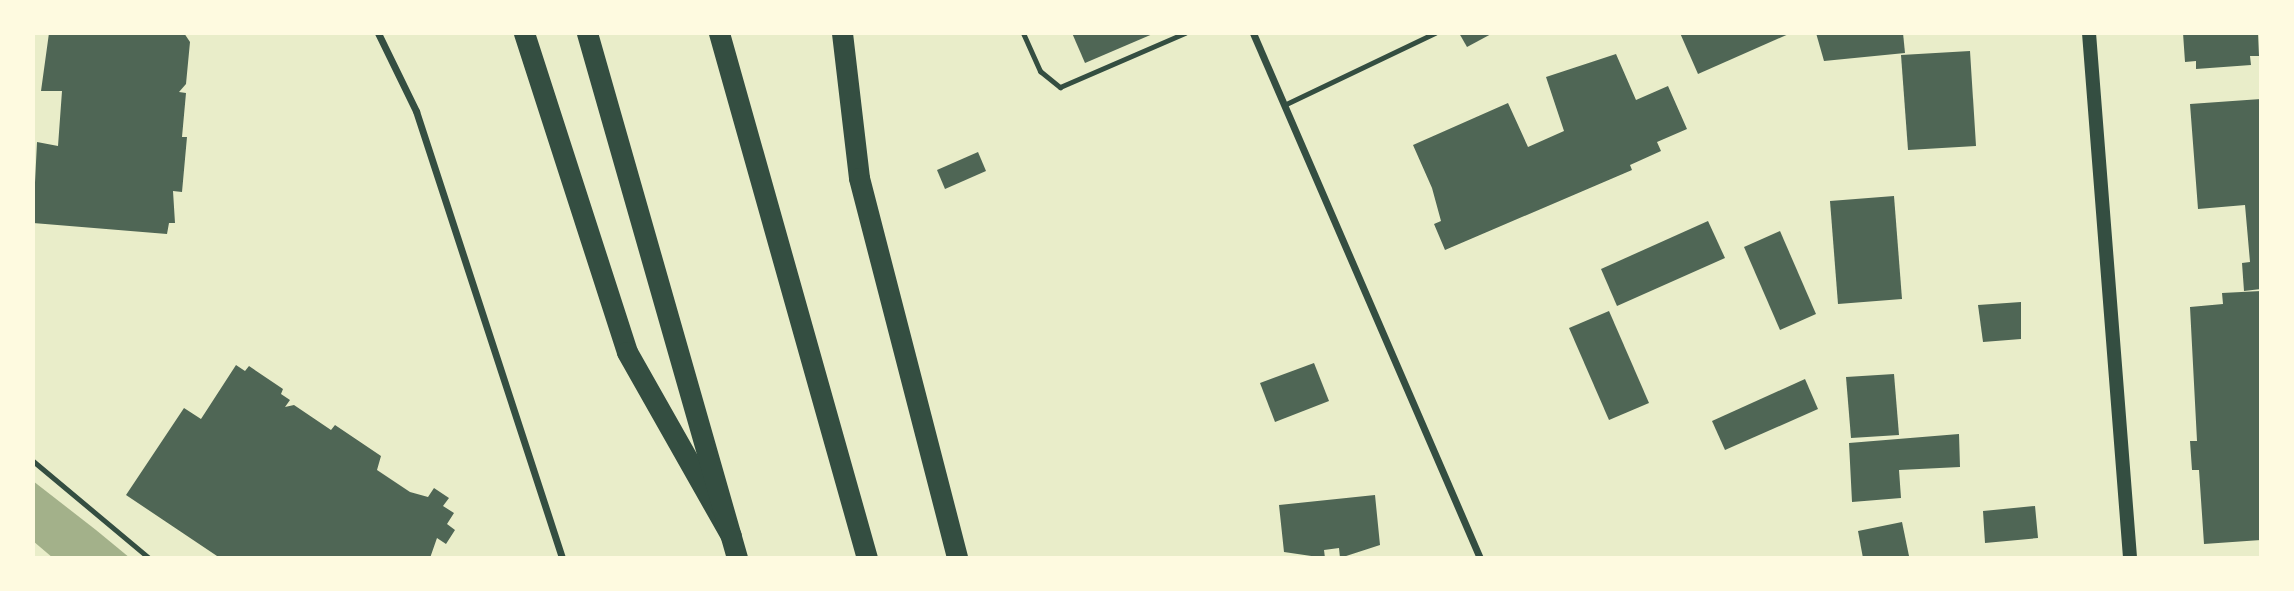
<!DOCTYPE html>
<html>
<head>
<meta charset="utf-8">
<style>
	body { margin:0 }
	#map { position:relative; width:2294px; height:591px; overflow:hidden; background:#e9edc9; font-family:Roboto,sans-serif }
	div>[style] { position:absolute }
	.water>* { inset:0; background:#a3b18a }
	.building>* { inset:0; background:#4f6655 }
	.service>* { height:5px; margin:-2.5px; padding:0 2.5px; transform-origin:2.5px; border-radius:2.5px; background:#344e41 }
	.minor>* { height:7px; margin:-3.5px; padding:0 3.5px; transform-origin:3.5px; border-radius:3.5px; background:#344e41 }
	.secondary>* { height:14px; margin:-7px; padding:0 7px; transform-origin:7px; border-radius:7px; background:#344e41 }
	.motorway>* { height:21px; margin:-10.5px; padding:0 10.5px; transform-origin:10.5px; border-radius:10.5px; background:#344e41 }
	span { translate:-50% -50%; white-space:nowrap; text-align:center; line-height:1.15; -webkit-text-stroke:7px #fefae0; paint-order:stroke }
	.frame { position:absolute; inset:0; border:35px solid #fefae0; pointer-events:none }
</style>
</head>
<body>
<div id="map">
	<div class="water">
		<i style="clip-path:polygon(33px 481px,96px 530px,130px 558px,53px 558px,33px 541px)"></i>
	</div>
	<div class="building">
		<i style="clip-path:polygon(49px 33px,184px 33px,190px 42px,186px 84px,179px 92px,186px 93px,182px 137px,187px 137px,182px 192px,173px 191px,175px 223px,169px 223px,167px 234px,33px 223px,37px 142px,58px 146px,62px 91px,41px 91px)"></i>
		<i style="clip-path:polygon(1072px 33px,1155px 33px,1085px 63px)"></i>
		<i style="clip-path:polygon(1459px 33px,1493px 33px,1467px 47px)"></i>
		<i style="clip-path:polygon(1680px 33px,1791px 33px,1698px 74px)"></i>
		<i style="clip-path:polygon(1816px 33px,1903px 33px,1905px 53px,1824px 61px)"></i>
		<i style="clip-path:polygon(2183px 33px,2258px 33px,2259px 56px,2250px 56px,2251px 65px,2196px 69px,2196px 61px,2185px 62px)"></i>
		<i style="clip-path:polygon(1970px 51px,1976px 146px,1908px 150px,1901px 55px)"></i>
		<i style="clip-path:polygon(1616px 54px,1636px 100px,1668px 86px,1687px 129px,1657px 142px,1661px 151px,1630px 165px,1632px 170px,1445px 250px,1434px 224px,1441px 221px,1432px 188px,1413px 145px,1508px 103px,1528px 147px,1564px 131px,1546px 77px)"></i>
		<i style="clip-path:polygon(2261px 99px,2261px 289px,2244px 291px,2242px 263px,2250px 262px,2245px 205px,2198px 209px,2190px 104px)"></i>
		<i style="clip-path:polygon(978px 152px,986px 171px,945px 189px,937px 170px)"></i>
		<i style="clip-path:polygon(1894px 196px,1902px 299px,1838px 304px,1830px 201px)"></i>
		<i style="clip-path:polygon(1708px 221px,1725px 258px,1617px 306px,1601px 269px)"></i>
		<i style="clip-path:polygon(1780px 231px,1816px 314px,1780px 330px,1744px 247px)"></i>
		<i style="clip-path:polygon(2261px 291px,2261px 540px,2204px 544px,2199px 470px,2192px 470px,2190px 441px,2197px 441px,2190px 307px,2223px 304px,2222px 293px)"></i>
		<i style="clip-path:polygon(2021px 302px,2021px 339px,1983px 342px,1978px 305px)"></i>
		<i style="clip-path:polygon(1609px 311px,1649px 403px,1609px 420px,1569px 328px)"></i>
		<i style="clip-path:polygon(1314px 363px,1329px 401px,1275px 422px,1260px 383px)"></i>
		<i style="clip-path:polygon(236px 365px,245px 371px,249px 366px,283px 389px,281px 394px,290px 400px,285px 407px,294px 405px,331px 430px,335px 425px,381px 456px,377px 470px,410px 492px,428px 497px,434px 488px,449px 498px,443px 506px,454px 513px,447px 524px,455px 530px,446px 544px,437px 538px,430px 558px,220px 558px,126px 495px,184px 408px,201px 419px)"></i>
		<i style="clip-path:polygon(1894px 374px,1899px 435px,1851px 438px,1846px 377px)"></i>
		<i style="clip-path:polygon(1805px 379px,1818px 409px,1725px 450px,1712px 421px)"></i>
		<i style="clip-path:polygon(1959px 434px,1960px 467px,1899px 470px,1901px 498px,1852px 502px,1849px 443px)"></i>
		<i style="clip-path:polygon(1375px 495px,1380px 545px,1340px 558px,1339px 548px,1324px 550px,1325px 558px,1284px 552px,1279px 505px)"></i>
		<i style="clip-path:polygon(2035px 506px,2038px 538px,1985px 543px,1983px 511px)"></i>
		<i style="clip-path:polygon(1902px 522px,1909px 556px,1863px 558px,1858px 531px)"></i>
	</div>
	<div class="service">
		<i style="left:1023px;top:33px;width:42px;rotate:65.9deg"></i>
		<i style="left:1040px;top:71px;width:26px;rotate:39deg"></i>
		<i style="left:1060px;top:87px;width:136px;rotate:-23.4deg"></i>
		<i style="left:1284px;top:105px;width:167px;rotate:-25.5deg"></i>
		<i style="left:33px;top:461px;width:151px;rotate:39.9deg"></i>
	</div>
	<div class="minor">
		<i style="left:378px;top:33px;width:87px;rotate:64deg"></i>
		<i style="left:416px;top:111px;width:470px;rotate:71.9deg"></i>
		<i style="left:1253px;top:33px;width:572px;rotate:66.62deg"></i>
	</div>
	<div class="secondary">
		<i style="left:2089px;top:33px;width:527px;rotate:85.53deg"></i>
	</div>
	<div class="motorway">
		<i style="left:524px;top:33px;width:335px;rotate:72.1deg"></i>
		<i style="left:627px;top:352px;width:211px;rotate:60.5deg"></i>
		<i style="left:587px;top:33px;width:546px;rotate:74.05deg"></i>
		<i style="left:719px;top:33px;width:545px;rotate:74.26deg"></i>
		<i style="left:842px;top:33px;width:146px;rotate:83.3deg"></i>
		<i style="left:859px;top:178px;width:392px;rotate:75.5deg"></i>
	</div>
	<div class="frame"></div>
</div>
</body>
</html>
